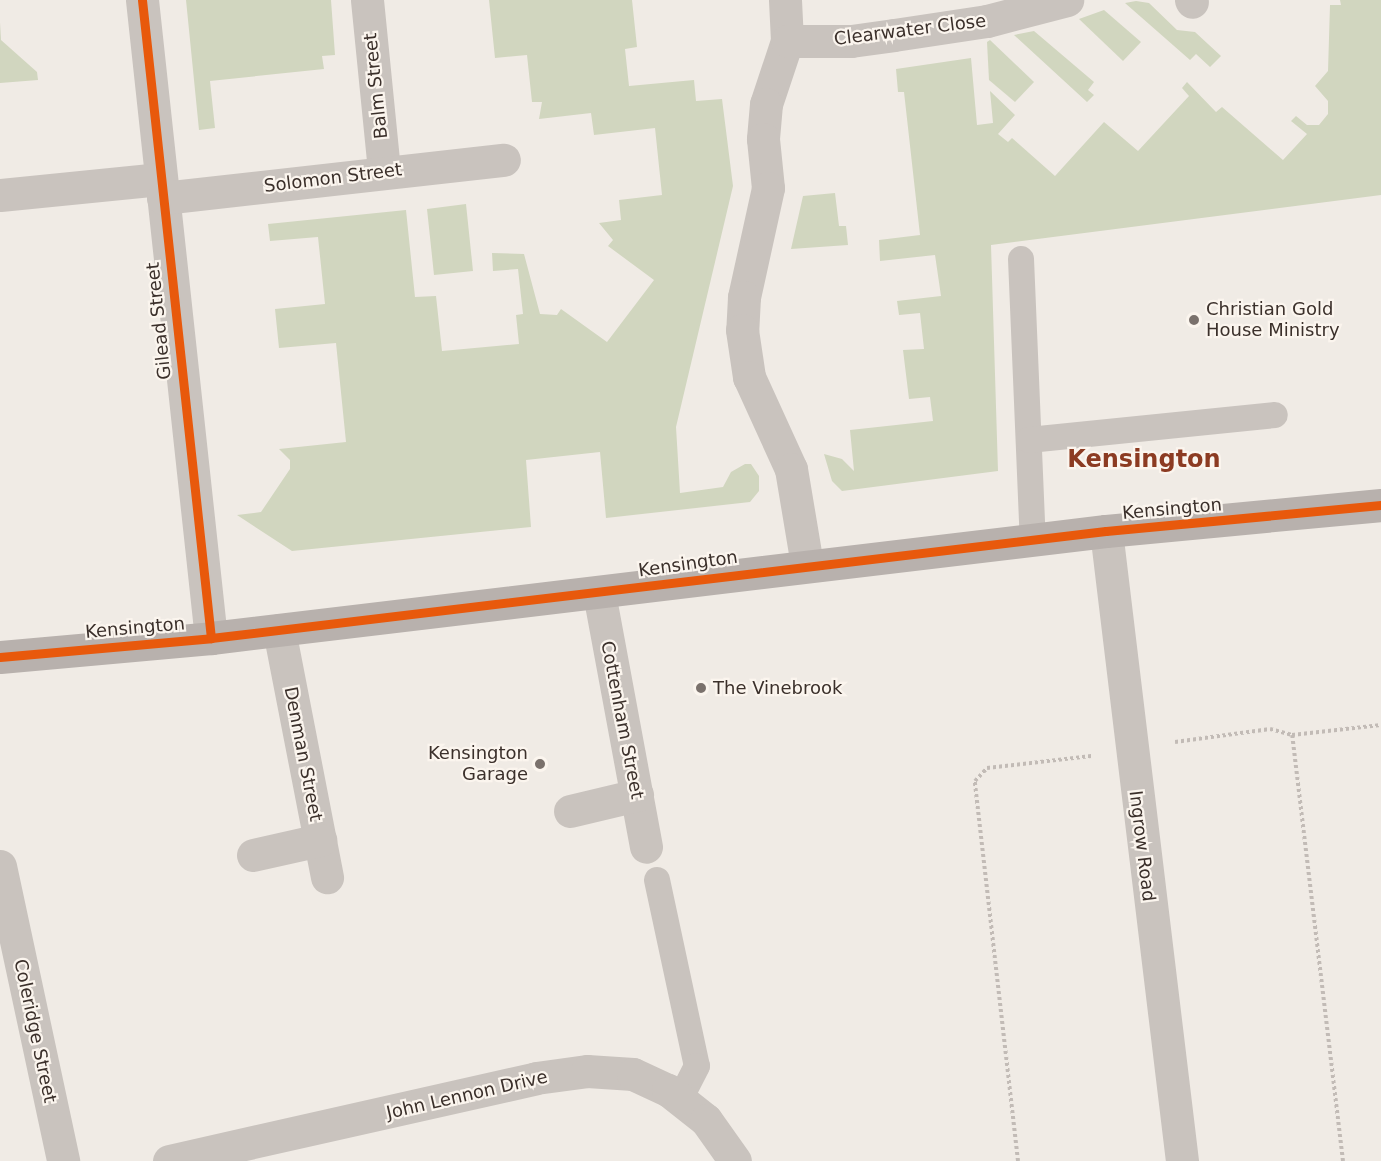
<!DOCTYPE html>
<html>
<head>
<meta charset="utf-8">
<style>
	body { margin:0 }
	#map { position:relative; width:1381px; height:1161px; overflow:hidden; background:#f0ebe5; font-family:"DejaVu Sans",sans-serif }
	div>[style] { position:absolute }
	.green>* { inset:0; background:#d1d6bf }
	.path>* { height:4px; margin-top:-2px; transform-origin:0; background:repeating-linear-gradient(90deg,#c2bbb6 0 3px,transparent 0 6px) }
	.lane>* { height:26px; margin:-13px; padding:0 13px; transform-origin:13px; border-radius:13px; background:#c9c3be }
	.street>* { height:33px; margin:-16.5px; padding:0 16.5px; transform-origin:16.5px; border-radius:16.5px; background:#c9c3be }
	.primary>* { height:33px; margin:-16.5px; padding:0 16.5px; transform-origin:16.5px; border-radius:16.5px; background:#b8b1ad }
	.cycleway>* { height:9px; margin:-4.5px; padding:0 4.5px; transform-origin:4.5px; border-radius:4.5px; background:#e8590c }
	.dots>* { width:16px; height:16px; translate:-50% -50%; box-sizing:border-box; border:3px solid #fbf5ee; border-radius:50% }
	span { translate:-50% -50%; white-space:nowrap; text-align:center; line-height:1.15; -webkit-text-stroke:4.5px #fbf5ee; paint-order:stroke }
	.street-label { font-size:18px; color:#3b302b }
	.poi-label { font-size:18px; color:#3b302b }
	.left { translate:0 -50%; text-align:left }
	.right { translate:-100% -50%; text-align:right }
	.district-label { font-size:24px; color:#8c3b22; font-weight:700 }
</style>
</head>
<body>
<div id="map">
	<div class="green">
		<i style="clip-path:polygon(186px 0,331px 0,335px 55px,322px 56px,324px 69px,210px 81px,215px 128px,199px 130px)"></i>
		<i style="clip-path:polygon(489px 0,632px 0,637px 47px,625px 49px,629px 86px,694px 80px,696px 101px,722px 99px,733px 186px,676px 427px,680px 493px,723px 487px,731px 472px,745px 464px,751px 464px,759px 476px,759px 491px,750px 502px,606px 518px,600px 452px,526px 460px,531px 527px,292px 551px,237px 515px,261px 512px,290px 469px,290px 460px,279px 449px,346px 442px,336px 343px,279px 348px,275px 309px,325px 304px,318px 237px,270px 241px,268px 224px,406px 210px,415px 297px,436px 296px,442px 351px,519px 344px,516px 315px,523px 314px,518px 269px,493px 271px,492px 253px,524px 254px,540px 314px,557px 315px,561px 309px,607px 342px,654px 280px,608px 246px,613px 240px,599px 223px,621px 220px,619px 200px,662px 195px,655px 128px,594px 135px,591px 113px,539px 119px,542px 102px,532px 102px,527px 55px,495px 58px)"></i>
		<i style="clip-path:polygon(1340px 0,1381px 0,1381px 195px,991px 245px,998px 471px,842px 491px,832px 481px,824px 454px,842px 459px,854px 471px,850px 430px,933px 421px,930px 397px,909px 399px,903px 350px,924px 349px,920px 313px,899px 315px,897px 301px,941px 296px,935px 255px,880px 261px,879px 240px,920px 235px,904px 92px,898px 92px,896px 69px,971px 58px,977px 125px,993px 123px,990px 91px,1015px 115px,998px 134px,1008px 142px,1012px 138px,1055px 176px,1104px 122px,1138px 151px,1189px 96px,1182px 88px,1187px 82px,1216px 112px,1222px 107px,1283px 160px,1307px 134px,1291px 121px,1296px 116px,1307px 125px,1319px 125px,1328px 114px,1328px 101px,1315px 86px,1328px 71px,1330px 5px,1341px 5px)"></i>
		<i style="clip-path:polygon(1136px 1px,1149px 3px,1177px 30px,1195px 32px,1221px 56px,1210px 67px,1196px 54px,1190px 60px,1125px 3px)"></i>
		<i style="clip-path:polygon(1104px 10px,1141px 42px,1123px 61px,1079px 19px)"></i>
		<i style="clip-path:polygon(0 22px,1px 40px,37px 72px,38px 80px,0 83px)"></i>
		<i style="clip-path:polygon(1034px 31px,1094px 82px,1088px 90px,1094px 95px,1087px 102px,1014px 35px)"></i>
		<i style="clip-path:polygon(990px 40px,1034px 82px,1015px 102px,989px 80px,987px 42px)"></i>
		<i style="clip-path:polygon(835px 193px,839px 226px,846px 226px,848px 245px,791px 249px,803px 196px)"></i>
		<i style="clip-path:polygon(466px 204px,473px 271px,434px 275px,427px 209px)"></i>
	</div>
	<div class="path">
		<i style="left:1175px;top:742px;width:96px;rotate:-7.8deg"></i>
		<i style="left:1270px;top:729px;width:23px;rotate:15deg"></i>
		<i style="left:1018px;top:1161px;width:382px;rotate:-96.5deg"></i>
		<i style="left:975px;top:781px;width:18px;rotate:-47deg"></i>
		<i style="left:987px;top:768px;width:105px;rotate:-6.6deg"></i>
		<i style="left:1343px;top:1161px;width:429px;rotate:-96.8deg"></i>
		<i style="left:1292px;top:735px;width:90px;rotate:-6.4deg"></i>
	</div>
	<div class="lane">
		<i style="left:1021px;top:259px;width:281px;rotate:87.6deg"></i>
		<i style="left:1029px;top:440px;width:247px;rotate:-5.8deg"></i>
		<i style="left:657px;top:880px;width:190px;rotate:77.9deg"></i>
		<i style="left:697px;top:1066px;width:37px;rotate:117deg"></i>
	</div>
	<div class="street">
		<i style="left:142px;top:0;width:642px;rotate:83.83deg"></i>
		<i style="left:367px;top:0;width:172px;rotate:84.3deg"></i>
		<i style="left:785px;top:0;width:41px;rotate:87.2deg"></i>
		<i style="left:787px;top:41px;width:66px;rotate:108.4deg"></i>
		<i style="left:766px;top:104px;width:35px;rotate:95deg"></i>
		<i style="left:763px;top:139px;width:49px;rotate:84.2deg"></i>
		<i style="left:768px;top:188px;width:112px;rotate:102.4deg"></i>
		<i style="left:744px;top:297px;width:33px;rotate:93deg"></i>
		<i style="left:742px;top:330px;width:48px;rotate:81.5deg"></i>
		<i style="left:749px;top:377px;width:101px;rotate:65.5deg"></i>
		<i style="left:791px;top:469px;width:97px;rotate:80.5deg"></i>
		<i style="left:1191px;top:0;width:2px;rotate:63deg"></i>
		<i style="left:787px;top:41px;width:64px"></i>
		<i style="left:851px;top:41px;width:43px;rotate:-7.9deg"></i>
		<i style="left:894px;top:35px;width:94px;rotate:-8.6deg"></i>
		<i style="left:987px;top:21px;width:83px;rotate:-14.7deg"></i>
		<i style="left:0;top:195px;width:161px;rotate:-5.7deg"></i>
		<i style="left:163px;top:198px;width:343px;rotate:-6.4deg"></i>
		<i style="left:1106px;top:531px;width:635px;rotate:83.12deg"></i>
		<i style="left:599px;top:593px;width:258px;rotate:79.5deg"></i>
		<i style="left:279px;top:630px;width:252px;rotate:79deg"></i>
		<i style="left:570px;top:811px;width:69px;rotate:-13.4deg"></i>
		<i style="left:253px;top:855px;width:69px;rotate:-12.6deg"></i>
		<i style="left:0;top:866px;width:302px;rotate:77.9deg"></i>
		<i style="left:169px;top:1161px;width:376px;rotate:-12.7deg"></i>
		<i style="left:536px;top:1078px;width:51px;rotate:-7.8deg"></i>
		<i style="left:587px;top:1071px;width:46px;rotate:3.7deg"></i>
		<i style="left:633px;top:1074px;width:38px;rotate:25deg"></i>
		<i style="left:668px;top:1090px;width:48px;rotate:38.3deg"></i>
		<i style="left:706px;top:1120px;width:50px;rotate:54.7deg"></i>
	</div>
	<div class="primary">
		<i style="left:0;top:657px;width:212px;rotate:-5.1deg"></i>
		<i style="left:211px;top:638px;width:901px;rotate:-6.82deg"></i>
		<i style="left:1106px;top:531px;width:276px;rotate:-5.4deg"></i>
	</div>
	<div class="cycleway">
		<i style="left:142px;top:0;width:642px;rotate:83.83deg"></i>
		<i style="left:0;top:657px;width:212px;rotate:-5.1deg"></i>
		<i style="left:211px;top:638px;width:901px;rotate:-6.82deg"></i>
		<i style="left:1106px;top:531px;width:276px;rotate:-5.4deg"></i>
	</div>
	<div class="dots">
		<i style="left:1194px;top:320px;background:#7a716c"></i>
		<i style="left:701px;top:688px;background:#7a716c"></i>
		<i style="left:540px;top:764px;background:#7a716c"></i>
	</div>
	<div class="street-label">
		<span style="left:910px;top:30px;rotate:-7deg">Clearwater Close</span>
		<span style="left:376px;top:86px;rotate:-96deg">Balm Street</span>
		<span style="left:333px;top:178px;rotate:-7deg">Solomon Street</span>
		<span style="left:159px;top:321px;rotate:-96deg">Gilead Street</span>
		<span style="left:1172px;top:509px;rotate:-5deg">Kensington</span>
		<span style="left:688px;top:564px;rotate:-8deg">Kensington</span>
		<span style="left:135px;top:628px;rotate:-5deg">Kensington</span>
		<span style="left:622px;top:720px;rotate:79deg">Cottenham Street</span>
		<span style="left:303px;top:754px;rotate:79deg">Denman Street</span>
		<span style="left:1142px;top:846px;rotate:83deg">Ingrow Road</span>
		<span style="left:35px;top:1031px;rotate:78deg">Coleridge Street</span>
		<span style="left:467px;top:1095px;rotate:-13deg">John Lennon Drive</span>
	</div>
	<div class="poi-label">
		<span class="left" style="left:1206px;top:320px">Christian Gold<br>House Ministry</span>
		<span class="left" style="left:713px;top:688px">The Vinebrook</span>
		<span class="right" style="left:528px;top:764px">Kensington<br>Garage</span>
	</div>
	<div class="district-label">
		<span style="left:1144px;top:460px">Kensington</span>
	</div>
</div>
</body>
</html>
